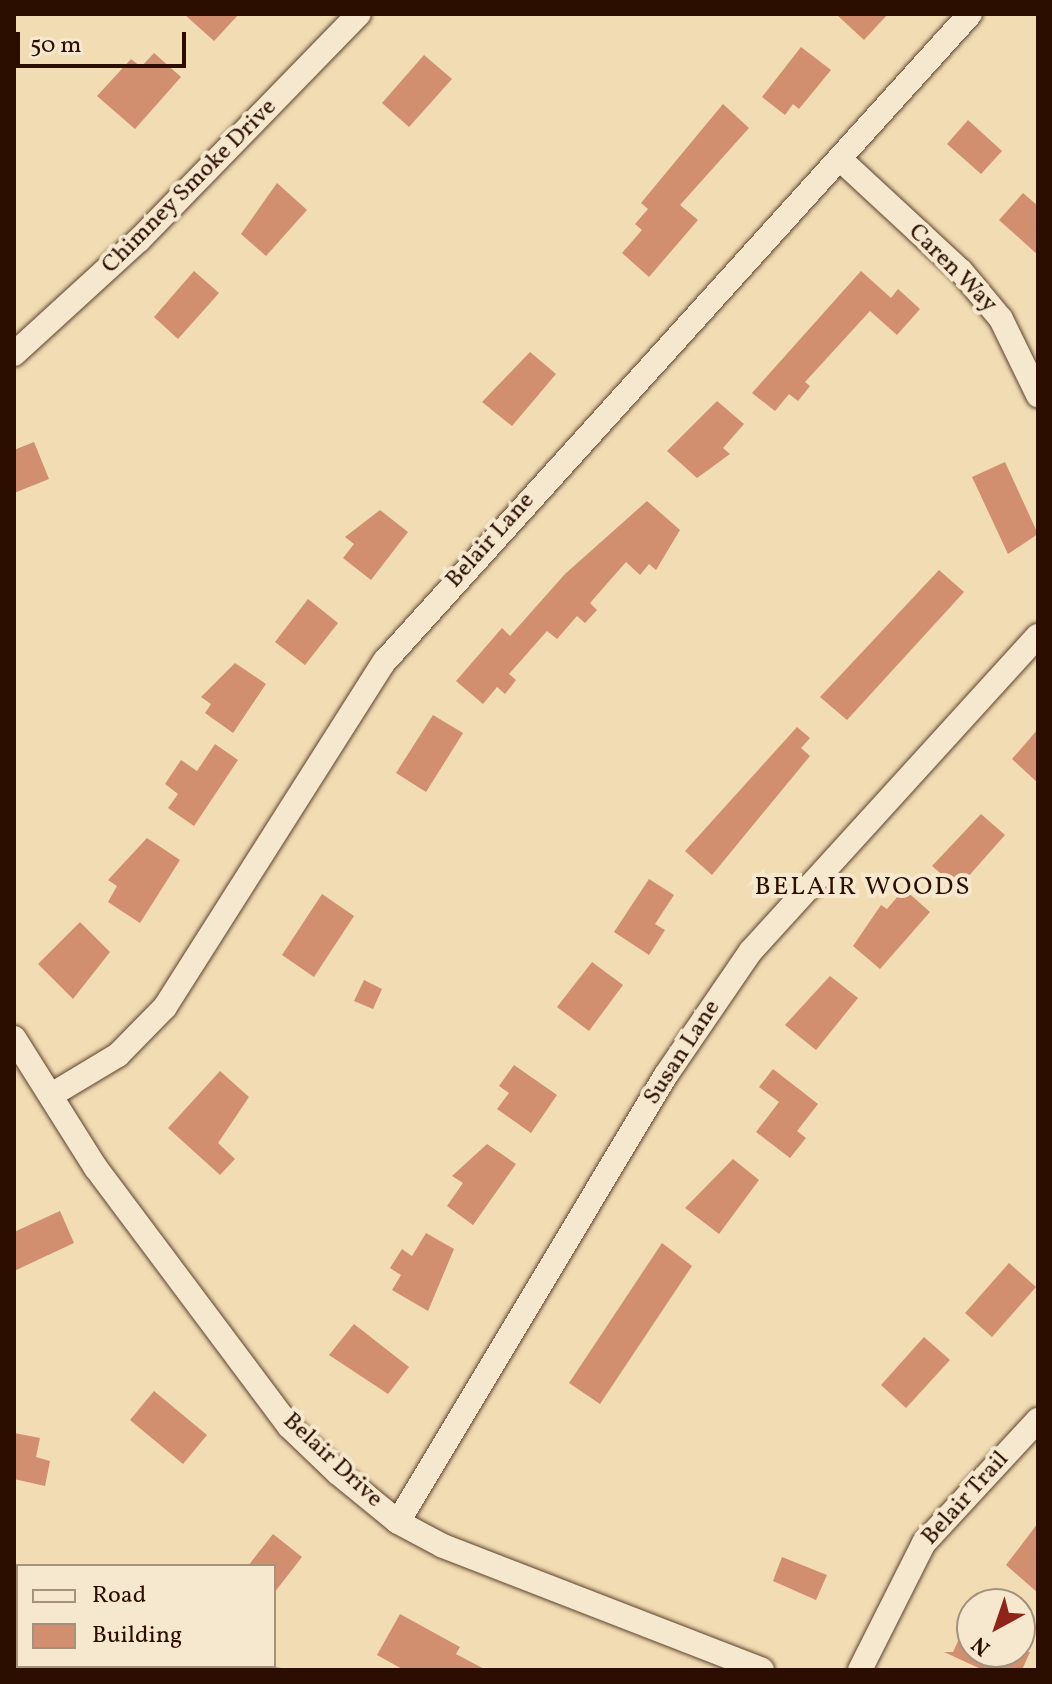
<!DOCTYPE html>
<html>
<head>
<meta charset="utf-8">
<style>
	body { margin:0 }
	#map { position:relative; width:1052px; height:1684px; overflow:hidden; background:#f1dcb3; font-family:Vollkorn,serif }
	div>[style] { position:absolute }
	.green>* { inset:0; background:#b8c18e }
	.building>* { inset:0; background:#d18f6f }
	.roads { filter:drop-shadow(0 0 2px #5d422e) drop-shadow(0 0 2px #5d422e) }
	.minor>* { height:24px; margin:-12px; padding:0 12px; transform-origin:12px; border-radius:12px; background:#f6e8ce }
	span { translate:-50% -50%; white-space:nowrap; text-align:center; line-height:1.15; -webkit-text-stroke:8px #f6e8ce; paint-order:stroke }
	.street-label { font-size:24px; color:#2c0e01 }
	.neighbourhood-label { font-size:26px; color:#2c0e01; letter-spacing:2px }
	.frame { position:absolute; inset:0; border:16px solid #2c0e01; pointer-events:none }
	.legend { position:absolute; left:16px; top:1564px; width:260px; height:104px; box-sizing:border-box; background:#f6e8ce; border:2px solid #a5917c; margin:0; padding:10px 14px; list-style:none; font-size:24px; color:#2c0e01 }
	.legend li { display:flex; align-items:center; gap:16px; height:40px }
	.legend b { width:40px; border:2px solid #a5917c }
	.north { position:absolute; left:956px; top:1588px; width:80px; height:80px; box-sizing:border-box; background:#f6e8ce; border:2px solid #a5917c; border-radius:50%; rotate:220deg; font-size:22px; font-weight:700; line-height:32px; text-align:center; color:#2c0e01 }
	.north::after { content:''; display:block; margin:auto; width:28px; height:36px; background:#8f2418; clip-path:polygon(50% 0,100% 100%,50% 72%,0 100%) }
	.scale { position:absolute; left:16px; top:32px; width:170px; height:36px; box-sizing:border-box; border:4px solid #2c0e01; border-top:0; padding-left:10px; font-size:24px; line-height:28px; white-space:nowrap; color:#2c0e01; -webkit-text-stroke:6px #f6e8ce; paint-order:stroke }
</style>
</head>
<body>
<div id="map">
	<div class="green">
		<i style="clip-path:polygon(214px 1666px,274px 1666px,290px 1670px,214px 1670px)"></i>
	</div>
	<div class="building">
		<i style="clip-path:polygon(184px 14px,239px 14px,214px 41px)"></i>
		<i style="clip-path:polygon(836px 14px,888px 14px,864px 40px)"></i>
		<i style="clip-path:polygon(801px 47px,831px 70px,799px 109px,793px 104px,785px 115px,762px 97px)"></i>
		<i style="clip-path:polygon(154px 53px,181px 77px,135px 129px,97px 96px,131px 59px,141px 67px)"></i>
		<i style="clip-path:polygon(424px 55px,452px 79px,409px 127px,382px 103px)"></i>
		<i style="clip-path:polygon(723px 104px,749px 128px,680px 205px,698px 220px,649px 277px,622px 253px,642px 230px,635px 224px,648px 209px,641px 203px)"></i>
		<i style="clip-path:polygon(968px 120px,1002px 151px,981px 174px,947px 144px)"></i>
		<i style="clip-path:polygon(277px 183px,307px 210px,266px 256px,241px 234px)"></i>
		<i style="clip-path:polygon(1023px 193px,1038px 206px,1038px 255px,999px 220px)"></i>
		<i style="clip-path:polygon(194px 271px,219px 293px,178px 339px,154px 317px)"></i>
		<i style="clip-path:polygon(861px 271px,891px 298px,898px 289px,920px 309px,897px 335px,870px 311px,805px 382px,810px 386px,798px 401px,789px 394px,775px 411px,752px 393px)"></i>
		<i style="clip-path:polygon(530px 352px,556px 374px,512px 426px,482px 402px)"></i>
		<i style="clip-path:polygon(717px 401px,744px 424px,723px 448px,730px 454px,697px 478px,667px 451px)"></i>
		<i style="clip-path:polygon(34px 442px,49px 479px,14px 493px,14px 450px)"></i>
		<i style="clip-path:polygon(1005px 462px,1038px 534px,1008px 554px,972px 477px)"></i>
		<i style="clip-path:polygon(647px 501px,680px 530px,656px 570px,649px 564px,640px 575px,626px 562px,590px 603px,597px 610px,585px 623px,577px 616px,557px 639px,547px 631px,509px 674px,516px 680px,505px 694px,497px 687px,483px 704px,456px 681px,502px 628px,510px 636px,565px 574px)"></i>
		<i style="clip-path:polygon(380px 510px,408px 532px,371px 580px,343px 558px,354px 544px,345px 537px)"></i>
		<i style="clip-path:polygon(939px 570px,964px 592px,847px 720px,820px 697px)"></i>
		<i style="clip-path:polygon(308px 599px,338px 623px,305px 665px,275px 642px)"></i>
		<i style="clip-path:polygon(235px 663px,266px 684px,233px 733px,205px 713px,211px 704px,201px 697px)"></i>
		<i style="clip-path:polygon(433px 715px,463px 733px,426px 792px,396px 773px)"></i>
		<i style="clip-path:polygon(797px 727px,810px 738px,801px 748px,810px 756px,712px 875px,685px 851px)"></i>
		<i style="clip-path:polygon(1038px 729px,1038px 783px,1012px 759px)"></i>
		<i style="clip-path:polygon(215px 744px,238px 760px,194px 826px,168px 808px,178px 794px,165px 784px,181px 760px,197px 771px)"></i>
		<i style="clip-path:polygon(981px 814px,1005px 835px,958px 888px,932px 866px)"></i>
		<i style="clip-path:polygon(147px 838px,180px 860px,140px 923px,108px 902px,117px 886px,108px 880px)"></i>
		<i style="clip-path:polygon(649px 879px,674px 895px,655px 924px,665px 930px,649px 955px,614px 932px)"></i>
		<i style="clip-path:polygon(904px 889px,930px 912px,880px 969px,853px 946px,881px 905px,887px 909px)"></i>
		<i style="clip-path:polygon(322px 894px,354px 916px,314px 977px,282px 955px)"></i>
		<i style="clip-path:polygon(80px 922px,110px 952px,73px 999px,38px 964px)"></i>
		<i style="clip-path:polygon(592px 962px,623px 985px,589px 1031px,557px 1007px)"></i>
		<i style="clip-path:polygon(830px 976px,858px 998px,816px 1050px,785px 1025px)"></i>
		<i style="clip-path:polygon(364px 980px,382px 989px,373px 1009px,354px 1001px)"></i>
		<i style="clip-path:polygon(514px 1065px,557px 1095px,531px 1133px,497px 1109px,509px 1093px,499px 1086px)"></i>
		<i style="clip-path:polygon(773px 1069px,818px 1104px,797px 1131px,806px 1138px,790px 1158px,756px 1132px,779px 1102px,759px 1087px)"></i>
		<i style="clip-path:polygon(220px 1071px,249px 1097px,218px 1143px,235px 1159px,220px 1175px,168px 1128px)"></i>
		<i style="clip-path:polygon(487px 1144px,516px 1164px,473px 1225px,447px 1206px,463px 1183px,452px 1176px)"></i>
		<i style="clip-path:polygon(733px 1159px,759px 1180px,719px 1234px,685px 1208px)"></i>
		<i style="clip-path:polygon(60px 1211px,74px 1243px,14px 1271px,14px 1232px)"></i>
		<i style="clip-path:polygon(426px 1233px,454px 1249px,428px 1311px,392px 1290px,401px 1275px,390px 1268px,402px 1249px,412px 1256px)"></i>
		<i style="clip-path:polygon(662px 1243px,692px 1266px,600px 1404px,569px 1383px)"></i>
		<i style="clip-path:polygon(1009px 1263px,1036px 1287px,992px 1337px,965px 1313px)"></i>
		<i style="clip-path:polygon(354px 1324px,409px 1367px,388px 1394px,329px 1355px)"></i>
		<i style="clip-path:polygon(924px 1337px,950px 1360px,906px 1408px,881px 1385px)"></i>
		<i style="clip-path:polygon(154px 1391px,207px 1435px,183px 1464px,130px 1420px)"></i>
		<i style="clip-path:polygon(14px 1433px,40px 1438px,36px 1457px,50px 1461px,45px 1486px,14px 1479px)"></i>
		<i style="clip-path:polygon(1038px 1523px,1038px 1593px,1006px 1565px)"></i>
		<i style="clip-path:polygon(273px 1534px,302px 1557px,274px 1593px,274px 1566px,248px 1566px)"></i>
		<i style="clip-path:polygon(782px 1557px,827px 1575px,816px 1600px,773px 1581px)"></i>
		<i style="clip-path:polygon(972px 1611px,972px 1652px,1030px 1652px,1022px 1670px,983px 1670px,944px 1652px,953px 1652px)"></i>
		<i style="clip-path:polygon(400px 1614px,460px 1647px,456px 1654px,486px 1670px,404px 1670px,377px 1655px)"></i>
	</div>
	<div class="roads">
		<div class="minor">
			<i style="left:841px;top:160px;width:163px;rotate:42.8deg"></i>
			<i style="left:961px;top:271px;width:62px;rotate:50.2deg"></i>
			<i style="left:1001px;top:319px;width:85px;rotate:64deg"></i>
			<i style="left:14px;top:354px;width:169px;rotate:-42.4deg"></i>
			<i style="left:139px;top:240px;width:315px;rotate:-45.8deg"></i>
			<i style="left:14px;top:1038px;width:154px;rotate:57.8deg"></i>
			<i style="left:96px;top:1168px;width:322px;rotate:53.2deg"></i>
			<i style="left:289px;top:1426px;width:68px;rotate:43.8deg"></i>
			<i style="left:338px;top:1473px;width:77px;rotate:39.2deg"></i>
			<i style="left:398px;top:1522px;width:51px;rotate:28.1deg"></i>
			<i style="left:443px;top:1546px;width:342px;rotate:21.2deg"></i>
			<i style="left:53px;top:1094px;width:76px;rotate:-31deg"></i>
			<i style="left:118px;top:1055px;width:67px;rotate:-45.6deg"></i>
			<i style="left:165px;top:1007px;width:410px;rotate:-57.6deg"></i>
			<i style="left:385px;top:661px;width:872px;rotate:-47.88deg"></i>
			<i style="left:398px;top:1522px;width:521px;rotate:-59.06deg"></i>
			<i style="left:666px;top:1075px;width:150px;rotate:-55.6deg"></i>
			<i style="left:751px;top:951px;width:426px;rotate:-47.7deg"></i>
			<i style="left:860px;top:1670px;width:142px;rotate:-63.3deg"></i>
			<i style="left:924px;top:1543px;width:168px;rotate:-47.2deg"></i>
		</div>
	</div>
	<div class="street-label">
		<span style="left:190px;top:187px;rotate:-45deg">Chimney Smoke Drive</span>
		<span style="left:952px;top:269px;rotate:45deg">Caren Way</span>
		<span style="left:491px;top:541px;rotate:-48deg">Belair Lane</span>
		<span style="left:683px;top:1053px;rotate:-57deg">Susan Lane</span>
		<span style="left:332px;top:1461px;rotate:43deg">Belair Drive</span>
		<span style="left:966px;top:1499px;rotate:-48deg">Belair Trail</span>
	</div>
	<div class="neighbourhood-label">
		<span style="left:863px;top:888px">BELAIR WOODS</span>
	</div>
	<div class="frame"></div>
	<ul class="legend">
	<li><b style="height:10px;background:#f6e8ce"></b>Road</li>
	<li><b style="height:22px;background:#d18f6f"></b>Building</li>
	</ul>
	<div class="north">N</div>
	<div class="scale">50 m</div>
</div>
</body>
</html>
